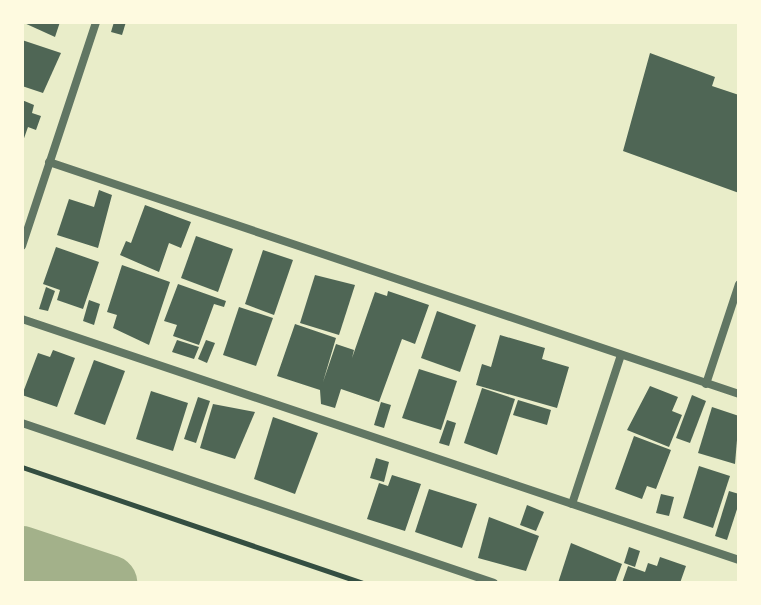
<!DOCTYPE html>
<html>
<head>
<meta charset="utf-8">
<style>
	body { margin:0 }
	#map { position:relative; width:761px; height:605px; overflow:hidden; background:#e9edc9; font-family:"Alegreya Sans",sans-serif }
	div>[style] { position:absolute }
	.river>* { height:56px; margin:-28px; padding:0 28px; transform-origin:28px; border-radius:28px; background:#a3b18a }
	.building>* { inset:0; background:#4f6655 }
	.path>* { height:5px; margin:-2.5px; padding:0 2.5px; transform-origin:2.5px; border-radius:2.5px; background:#344e41 }
	.minor>* { height:8px; margin:-4px; padding:0 4px; transform-origin:4px; border-radius:4px; background:#617663 }
	span { translate:-50% -50%; white-space:nowrap; text-align:center; line-height:1.15; -webkit-text-stroke:8px #fefae0; paint-order:stroke }
	.frame { position:absolute; inset:0; border:24px solid #fefae0; pointer-events:none }
</style>
</head>
<body>
<div id="map">
	<div class="river">
		<i style="left:22px;top:554px;width:92px;rotate:18.4deg"></i>
	</div>
	<div class="building">
		<i style="clip-path:polygon(22px 22px,60px 22px,55px 37px)"></i>
		<i style="clip-path:polygon(114px 22px,126px 22px,122px 35px,111px 32px)"></i>
		<i style="clip-path:polygon(22px 40px,61px 53px,43px 93px,22px 86px)"></i>
		<i style="clip-path:polygon(650px 53px,715px 77px,712px 86px,739px 95px,739px 193px,623px 151px)"></i>
		<i style="clip-path:polygon(22px 100px,34px 105px,32px 113px,41px 116px,36px 130px,28px 127px,22px 144px)"></i>
		<i style="clip-path:polygon(99px 190px,112px 195px,98px 248px,57px 235px,69px 199px,94px 207px)"></i>
		<i style="clip-path:polygon(145px 205px,191px 222px,181px 248px,169px 243px,159px 272px,120px 255px,126px 241px,131px 243px)"></i>
		<i style="clip-path:polygon(196px 236px,233px 249px,218px 292px,181px 278px)"></i>
		<i style="clip-path:polygon(56px 247px,99px 262px,83px 309px,57px 300px,60px 290px,43px 284px)"></i>
		<i style="clip-path:polygon(263px 250px,293px 260px,274px 315px,245px 304px)"></i>
		<i style="clip-path:polygon(122px 265px,170px 282px,149px 345px,113px 328px,117px 315px,107px 312px)"></i>
		<i style="clip-path:polygon(315px 275px,355px 285px,339px 335px,300px 323px)"></i>
		<i style="clip-path:polygon(178px 284px,226px 301px,224px 307px,214px 304px,199px 345px,173px 336px,177px 325px,164px 321px)"></i>
		<i style="clip-path:polygon(46px 287px,55px 291px,48px 311px,39px 309px)"></i>
		<i style="clip-path:polygon(388px 291px,429px 305px,415px 344px,402px 339px,379px 402px,341px 389px,335px 408px,321px 404px,320px 390px,277px 376px,295px 324px,336px 338px,323px 382px,336px 344px,354px 350px,352px 358px,375px 292px,387px 296px)"></i>
		<i style="clip-path:polygon(89px 300px,100px 304px,94px 325px,83px 321px)"></i>
		<i style="clip-path:polygon(239px 307px,273px 318px,256px 366px,223px 355px)"></i>
		<i style="clip-path:polygon(437px 311px,476px 325px,460px 372px,421px 358px)"></i>
		<i style="clip-path:polygon(500px 335px,545px 348px,542px 359px,569px 367px,557px 408px,476px 385px,482px 364px,491px 367px)"></i>
		<i style="clip-path:polygon(177px 340px,199px 347px,194px 359px,172px 352px)"></i>
		<i style="clip-path:polygon(206px 340px,215px 343px,207px 363px,198px 359px)"></i>
		<i style="clip-path:polygon(53px 350px,75px 358px,57px 407px,22px 395px,38px 353px,50px 357px)"></i>
		<i style="clip-path:polygon(94px 360px,125px 371px,105px 425px,74px 414px)"></i>
		<i style="clip-path:polygon(419px 369px,457px 381px,441px 430px,402px 418px)"></i>
		<i style="clip-path:polygon(650px 386px,678px 397px,672px 411px,682px 415px,669px 447px,627px 430px)"></i>
		<i style="clip-path:polygon(482px 388px,515px 399px,497px 455px,464px 443px)"></i>
		<i style="clip-path:polygon(151px 391px,188px 403px,173px 451px,136px 439px)"></i>
		<i style="clip-path:polygon(692px 395px,706px 401px,690px 443px,676px 438px)"></i>
		<i style="clip-path:polygon(198px 397px,210px 401px,196px 443px,184px 439px)"></i>
		<i style="clip-path:polygon(518px 400px,551px 410px,547px 425px,513px 415px)"></i>
		<i style="clip-path:polygon(381px 402px,391px 405px,384px 428px,374px 425px)"></i>
		<i style="clip-path:polygon(213px 404px,255px 412px,235px 459px,200px 448px)"></i>
		<i style="clip-path:polygon(712px 407px,739px 416px,735px 464px,698px 453px)"></i>
		<i style="clip-path:polygon(273px 417px,318px 433px,295px 494px,254px 479px)"></i>
		<i style="clip-path:polygon(447px 420px,456px 423px,449px 446px,439px 443px)"></i>
		<i style="clip-path:polygon(634px 436px,671px 450px,656px 489px,647px 486px,642px 499px,615px 489px)"></i>
		<i style="clip-path:polygon(376px 458px,389px 462px,384px 482px,370px 478px)"></i>
		<i style="clip-path:polygon(699px 466px,730px 476px,713px 528px,683px 518px)"></i>
		<i style="clip-path:polygon(392px 475px,421px 484px,405px 531px,367px 519px,379px 483px,388px 486px)"></i>
		<i style="clip-path:polygon(429px 489px,477px 504px,462px 548px,415px 532px)"></i>
		<i style="clip-path:polygon(729px 491px,739px 494px,739px 503px,727px 540px,715px 536px)"></i>
		<i style="clip-path:polygon(661px 494px,674px 497px,669px 516px,656px 513px)"></i>
		<i style="clip-path:polygon(527px 505px,544px 512px,536px 531px,520px 525px)"></i>
		<i style="clip-path:polygon(489px 517px,539px 536px,526px 571px,478px 558px)"></i>
		<i style="clip-path:polygon(571px 543px,622px 564px,615px 583px,558px 583px)"></i>
		<i style="clip-path:polygon(629px 547px,640px 551px,635px 567px,624px 563px)"></i>
		<i style="clip-path:polygon(660px 557px,686px 566px,680px 583px,622px 583px,628px 566px,645px 572px,648px 563px,657px 566px)"></i>
	</div>
	<div class="path">
		<i style="left:22px;top:467px;width:359px;rotate:18.8deg"></i>
	</div>
	<div class="minor">
		<i style="left:49px;top:162px;width:728px;rotate:18.58deg"></i>
		<i style="left:22px;top:246px;width:236px;rotate:-71.7deg"></i>
		<i style="left:22px;top:319px;width:756px;rotate:18.58deg"></i>
		<i style="left:706px;top:384px;width:105px;rotate:-71.7deg"></i>
		<i style="left:22px;top:423px;width:498px;rotate:18.7deg"></i>
		<i style="left:572px;top:504px;width:157px;rotate:-71.8deg"></i>
	</div>
	<div class="frame"></div>
</div>
</body>
</html>
